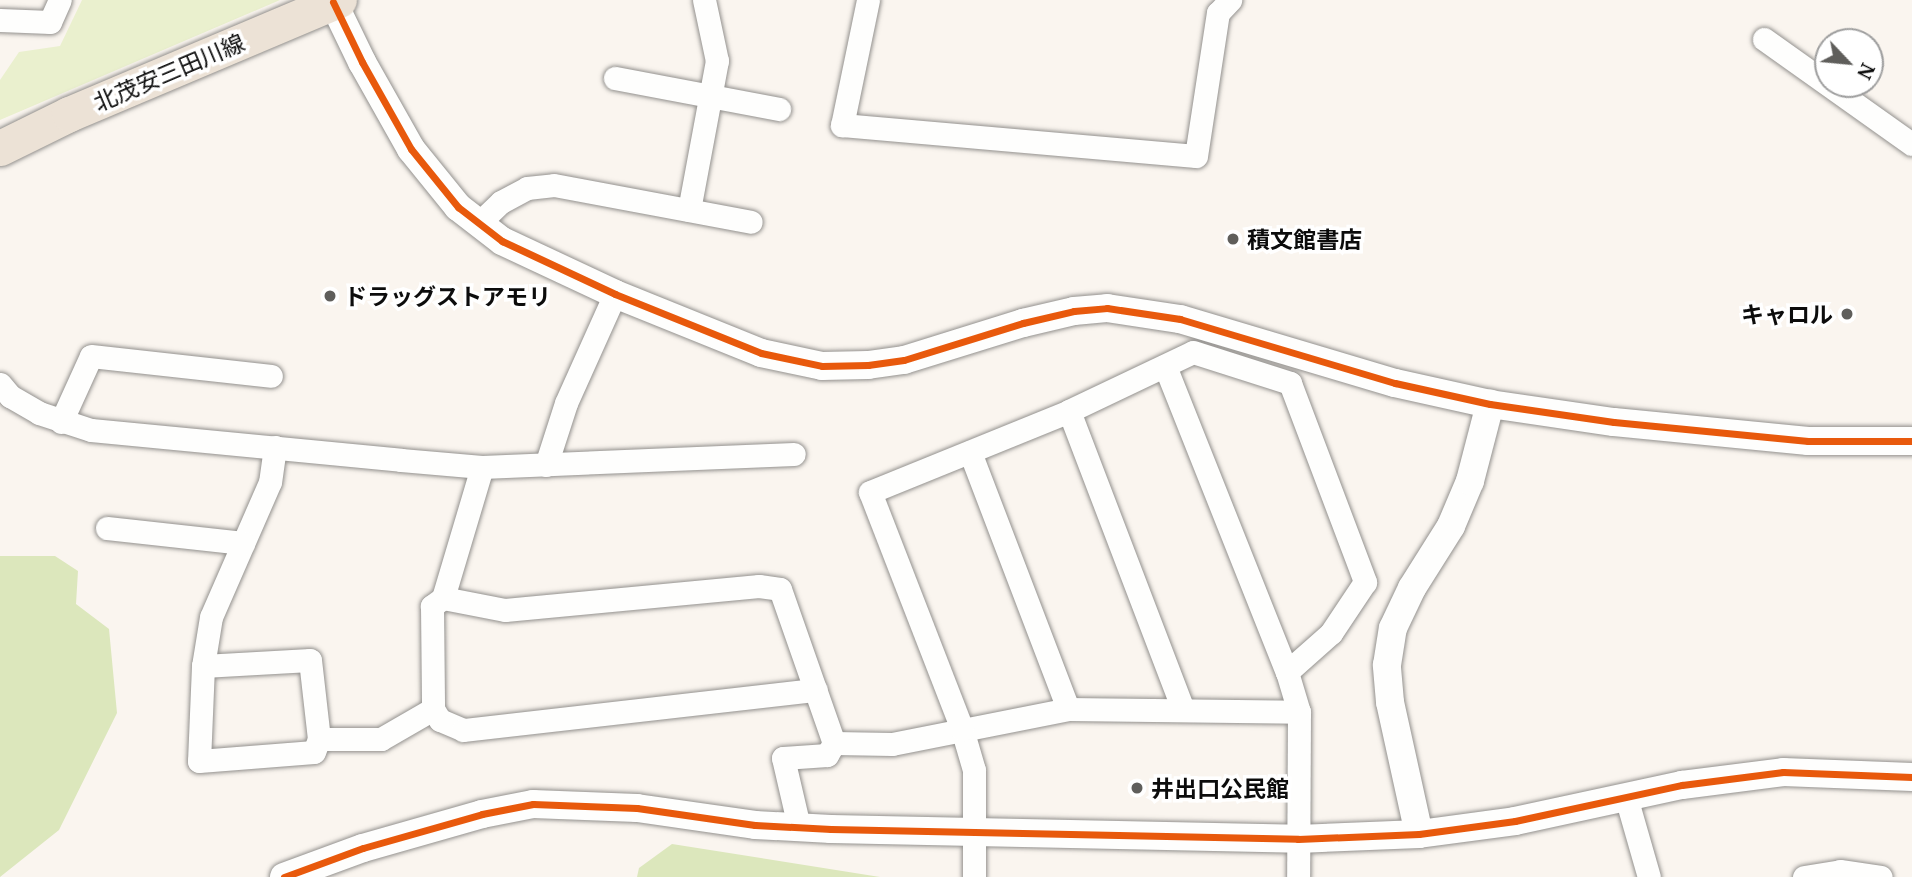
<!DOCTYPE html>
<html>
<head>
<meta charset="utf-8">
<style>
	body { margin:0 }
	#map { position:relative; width:1912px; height:877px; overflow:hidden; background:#faf5ef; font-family:"Noto Serif","Noto Sans JP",serif }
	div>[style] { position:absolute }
	.green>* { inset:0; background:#eaf0ce }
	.forest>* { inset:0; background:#dce7bc }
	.roads { filter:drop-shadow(0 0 2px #93918e) drop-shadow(0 0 2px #93918e) }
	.minor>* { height:23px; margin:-11.5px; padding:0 11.5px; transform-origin:11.5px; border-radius:11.5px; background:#fefefd }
	.tertiary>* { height:28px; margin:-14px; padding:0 14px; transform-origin:14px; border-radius:14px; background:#fefefd }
	.primary>* { height:35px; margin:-17.5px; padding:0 17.5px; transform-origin:17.5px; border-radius:17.5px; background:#ece2d6 }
	.cycleway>* { height:7px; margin:-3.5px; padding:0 3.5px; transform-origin:3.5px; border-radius:3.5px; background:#e8590c }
	.dots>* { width:19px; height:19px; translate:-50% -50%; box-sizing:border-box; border:4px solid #fff; border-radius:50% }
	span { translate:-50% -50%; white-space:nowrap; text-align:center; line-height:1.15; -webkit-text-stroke:7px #fff; paint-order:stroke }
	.street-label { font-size:23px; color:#0c0c0c }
	.poi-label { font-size:23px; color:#0c0c0c; font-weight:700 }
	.left { translate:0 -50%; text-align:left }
	.right { translate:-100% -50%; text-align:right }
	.north { position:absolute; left:1814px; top:28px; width:70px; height:70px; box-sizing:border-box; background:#fff; border:2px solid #9e9e9e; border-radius:50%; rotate:116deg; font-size:19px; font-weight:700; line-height:28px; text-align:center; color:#0c0c0c }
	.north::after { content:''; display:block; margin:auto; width:24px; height:32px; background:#5f5e5b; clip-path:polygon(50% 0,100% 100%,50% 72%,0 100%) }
</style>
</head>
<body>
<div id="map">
	<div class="green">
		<i style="clip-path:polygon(82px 0,280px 0,0 120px,0 80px,19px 52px,60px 46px)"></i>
	</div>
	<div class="forest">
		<i style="clip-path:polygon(0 556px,55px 556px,78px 571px,76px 604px,109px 629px,117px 713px,59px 830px,0 877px)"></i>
		<i style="clip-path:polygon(672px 844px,880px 877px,637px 877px,639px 868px)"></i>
	</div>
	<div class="roads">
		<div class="minor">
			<i style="left:868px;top:0;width:128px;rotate:101.7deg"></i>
			<i style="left:842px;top:125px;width:355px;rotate:5deg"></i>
			<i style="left:1196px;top:156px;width:145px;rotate:-81.3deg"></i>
			<i style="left:1218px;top:13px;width:18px;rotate:-47deg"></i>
			<i style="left:0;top:20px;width:50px;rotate:2.3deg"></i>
			<i style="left:50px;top:22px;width:24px;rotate:-66deg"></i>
			<i style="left:1764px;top:39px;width:181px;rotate:35.4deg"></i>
			<i style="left:615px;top:78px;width:167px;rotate:10.7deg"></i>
			<i style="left:689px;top:210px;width:152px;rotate:-79.4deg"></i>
			<i style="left:717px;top:61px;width:62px;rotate:-102deg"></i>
			<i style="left:479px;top:223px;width:30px;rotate:-44deg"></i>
			<i style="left:501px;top:202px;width:30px;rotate:-28deg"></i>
			<i style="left:527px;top:188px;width:27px;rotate:-6deg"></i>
			<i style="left:554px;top:185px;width:200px;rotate:10.6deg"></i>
			<i style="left:1165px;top:366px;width:329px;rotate:68.3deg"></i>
			<i style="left:1287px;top:672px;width:42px;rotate:73.3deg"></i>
			<i style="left:1299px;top:712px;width:165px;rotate:90.3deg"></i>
			<i style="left:0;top:384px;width:16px;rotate:50deg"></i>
			<i style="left:10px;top:396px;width:34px;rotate:30deg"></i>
			<i style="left:39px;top:413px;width:55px;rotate:18.1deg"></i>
			<i style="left:91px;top:430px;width:311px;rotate:5.5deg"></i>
			<i style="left:401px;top:460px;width:81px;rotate:4.9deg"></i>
			<i style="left:482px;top:467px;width:312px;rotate:-2.4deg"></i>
			<i style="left:1069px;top:411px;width:320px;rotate:69.1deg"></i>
			<i style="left:61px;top:422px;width:72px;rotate:-65.6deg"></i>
			<i style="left:91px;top:356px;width:181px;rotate:6.3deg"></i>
			<i style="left:275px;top:447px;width:35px;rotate:98deg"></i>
			<i style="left:270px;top:482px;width:147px;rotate:113.6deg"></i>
			<i style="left:211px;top:617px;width:50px;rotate:99.3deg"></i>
			<i style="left:203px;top:666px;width:95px;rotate:92.4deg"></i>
			<i style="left:199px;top:761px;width:115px;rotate:-4.5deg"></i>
			<i style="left:314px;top:752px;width:14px;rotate:-69deg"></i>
			<i style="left:319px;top:739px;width:62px"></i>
			<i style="left:381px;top:739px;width:60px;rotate:-30deg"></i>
			<i style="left:970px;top:452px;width:275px;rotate:69.1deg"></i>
			<i style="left:546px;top:465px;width:65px;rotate:-72.1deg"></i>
			<i style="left:566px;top:403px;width:120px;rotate:-65.8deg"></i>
			<i style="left:482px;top:467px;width:137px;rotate:106.6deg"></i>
			<i style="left:443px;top:598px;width:14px;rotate:144deg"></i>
			<i style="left:432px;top:606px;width:103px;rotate:89.4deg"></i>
			<i style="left:433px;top:709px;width:13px;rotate:58deg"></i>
			<i style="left:440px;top:720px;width:25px;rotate:23deg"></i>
			<i style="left:463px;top:730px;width:355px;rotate:-6.5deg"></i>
			<i style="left:107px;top:528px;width:137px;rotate:6.3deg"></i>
			<i style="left:443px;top:598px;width:63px;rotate:11deg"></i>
			<i style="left:505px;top:610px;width:255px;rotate:-5.4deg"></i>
			<i style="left:759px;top:586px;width:21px;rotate:8deg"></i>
			<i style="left:780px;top:589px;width:163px;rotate:70.7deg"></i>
			<i style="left:834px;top:743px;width:14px;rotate:120deg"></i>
			<i style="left:827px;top:755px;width:44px;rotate:176.1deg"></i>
			<i style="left:783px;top:758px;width:71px;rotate:76.9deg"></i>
			<i style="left:203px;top:666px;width:107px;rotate:-3.2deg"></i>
			<i style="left:310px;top:660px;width:80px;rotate:83.5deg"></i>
			<i style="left:834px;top:743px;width:58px;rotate:1deg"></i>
			<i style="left:892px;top:744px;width:179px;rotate:-11.2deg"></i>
			<i style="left:1068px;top:709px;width:231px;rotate:0.7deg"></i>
			<i style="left:1626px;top:797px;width:83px;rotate:74deg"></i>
			<i style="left:974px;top:877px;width:107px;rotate:-90deg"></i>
			<i style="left:974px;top:770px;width:43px;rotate:-106.3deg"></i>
			<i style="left:962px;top:729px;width:254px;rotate:-111.2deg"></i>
			<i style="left:870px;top:492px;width:215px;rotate:-22.1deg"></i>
			<i style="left:1069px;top:411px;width:137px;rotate:-25.4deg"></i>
			<i style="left:1193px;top:352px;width:102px;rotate:17.7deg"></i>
			<i style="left:1290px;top:383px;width:213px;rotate:69.3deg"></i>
			<i style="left:1365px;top:582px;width:61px;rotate:123.7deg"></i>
			<i style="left:1331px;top:633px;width:59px;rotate:138.4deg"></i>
			<i style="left:1804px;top:877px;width:36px;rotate:-9deg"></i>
			<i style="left:1840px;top:871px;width:41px;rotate:8.3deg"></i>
		</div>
		<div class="tertiary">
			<i style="left:333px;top:2px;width:67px;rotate:64.2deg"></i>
			<i style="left:362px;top:62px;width:100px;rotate:60.6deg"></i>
			<i style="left:411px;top:149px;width:75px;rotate:51deg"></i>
			<i style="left:458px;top:207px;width:56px;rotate:37.7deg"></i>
			<i style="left:502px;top:241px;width:125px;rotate:25.1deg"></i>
			<i style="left:615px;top:294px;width:157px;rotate:22deg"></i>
			<i style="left:761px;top:353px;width:62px;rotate:12deg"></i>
			<i style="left:822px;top:366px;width:46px;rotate:-1.2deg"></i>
			<i style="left:868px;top:365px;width:36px;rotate:-8deg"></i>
			<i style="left:904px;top:360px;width:125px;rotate:-17.3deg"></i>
			<i style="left:1023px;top:323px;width:52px;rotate:-13.2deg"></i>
			<i style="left:1074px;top:311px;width:33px;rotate:-5deg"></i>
			<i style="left:1107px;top:308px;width:74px;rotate:8.6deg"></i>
			<i style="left:1180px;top:319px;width:224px;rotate:16.6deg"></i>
			<i style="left:1395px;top:383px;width:97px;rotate:12.5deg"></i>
			<i style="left:1490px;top:404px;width:125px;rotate:8.3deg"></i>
			<i style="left:1614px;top:422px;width:195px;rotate:5.6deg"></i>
			<i style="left:1808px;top:441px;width:104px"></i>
			<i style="left:1419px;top:834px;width:135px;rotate:-102.4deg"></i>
			<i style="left:1390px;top:702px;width:37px;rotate:-95deg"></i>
			<i style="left:1387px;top:665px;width:37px;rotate:-81deg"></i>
			<i style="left:1393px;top:628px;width:44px;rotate:-64.6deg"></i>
			<i style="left:1412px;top:588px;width:73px;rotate:-57.8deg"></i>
			<i style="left:1451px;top:526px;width:49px;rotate:-67.1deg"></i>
			<i style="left:1470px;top:481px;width:80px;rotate:-75.4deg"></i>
			<i style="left:284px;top:877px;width:84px;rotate:-20.2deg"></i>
			<i style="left:363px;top:848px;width:124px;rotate:-15.9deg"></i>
			<i style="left:482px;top:814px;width:52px;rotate:-11.1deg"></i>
			<i style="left:533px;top:804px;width:104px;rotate:2.2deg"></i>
			<i style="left:637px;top:808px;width:119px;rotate:8.2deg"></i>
			<i style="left:755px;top:825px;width:76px;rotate:3deg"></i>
			<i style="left:831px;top:829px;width:467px;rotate:1.2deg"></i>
			<i style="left:1298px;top:839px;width:121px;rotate:-2.4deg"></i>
			<i style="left:1419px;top:834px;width:97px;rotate:-7.7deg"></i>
			<i style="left:1515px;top:821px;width:171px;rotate:-12.2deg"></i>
			<i style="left:1682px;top:785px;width:102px;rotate:-7.3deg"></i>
			<i style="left:1783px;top:772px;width:129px;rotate:2.2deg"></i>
		</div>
		<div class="primary">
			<i style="left:0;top:148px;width:77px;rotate:-26.2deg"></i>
			<i style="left:69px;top:114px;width:293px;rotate:-22.9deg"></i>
		</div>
	</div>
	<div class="cycleway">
		<i style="left:333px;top:2px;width:67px;rotate:64.2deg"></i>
		<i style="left:362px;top:62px;width:100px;rotate:60.6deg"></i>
		<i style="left:411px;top:149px;width:75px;rotate:51deg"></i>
		<i style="left:458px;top:207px;width:56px;rotate:37.7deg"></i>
		<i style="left:502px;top:241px;width:125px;rotate:25.1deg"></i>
		<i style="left:615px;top:294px;width:157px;rotate:22deg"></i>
		<i style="left:761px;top:353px;width:62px;rotate:12deg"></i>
		<i style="left:822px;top:366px;width:46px;rotate:-1.2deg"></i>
		<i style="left:868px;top:365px;width:36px;rotate:-8deg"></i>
		<i style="left:904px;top:360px;width:125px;rotate:-17.3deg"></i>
		<i style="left:1023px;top:323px;width:52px;rotate:-13.2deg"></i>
		<i style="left:1074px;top:311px;width:33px;rotate:-5deg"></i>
		<i style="left:1107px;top:308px;width:74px;rotate:8.6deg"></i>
		<i style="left:1180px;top:319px;width:224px;rotate:16.6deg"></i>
		<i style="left:1395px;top:383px;width:97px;rotate:12.5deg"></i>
		<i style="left:1490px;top:404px;width:125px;rotate:8.3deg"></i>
		<i style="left:1614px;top:422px;width:195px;rotate:5.6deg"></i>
		<i style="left:1808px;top:441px;width:104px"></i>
		<i style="left:284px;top:877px;width:84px;rotate:-20.2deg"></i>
		<i style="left:363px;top:848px;width:124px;rotate:-15.9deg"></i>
		<i style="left:482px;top:814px;width:52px;rotate:-11.1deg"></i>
		<i style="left:533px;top:804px;width:104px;rotate:2.2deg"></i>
		<i style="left:637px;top:808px;width:119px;rotate:8.2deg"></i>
		<i style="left:755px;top:825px;width:76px;rotate:3deg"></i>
		<i style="left:831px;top:829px;width:467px;rotate:1.2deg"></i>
		<i style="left:1298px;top:839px;width:121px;rotate:-2.4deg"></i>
		<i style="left:1419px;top:834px;width:97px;rotate:-7.7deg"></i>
		<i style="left:1515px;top:821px;width:171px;rotate:-12.2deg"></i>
		<i style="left:1682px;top:785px;width:102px;rotate:-7.3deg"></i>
		<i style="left:1783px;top:772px;width:129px;rotate:2.2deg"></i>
	</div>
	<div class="dots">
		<i style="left:1233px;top:239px;background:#5f5e5b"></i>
		<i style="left:330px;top:296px;background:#5f5e5b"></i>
		<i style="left:1847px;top:314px;background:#5f5e5b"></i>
		<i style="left:1137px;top:788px;background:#5f5e5b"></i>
	</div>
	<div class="street-label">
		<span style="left:169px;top:72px;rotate:-23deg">北茂安三田川線</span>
	</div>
	<div class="poi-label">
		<span class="left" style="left:1247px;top:239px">積文館書店</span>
		<span class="left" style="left:344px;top:296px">ドラッグストアモリ</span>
		<span class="right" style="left:1833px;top:314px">キャロル</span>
		<span class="left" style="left:1151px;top:788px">井出口公民館</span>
	</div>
	<div class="north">N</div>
</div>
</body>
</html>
